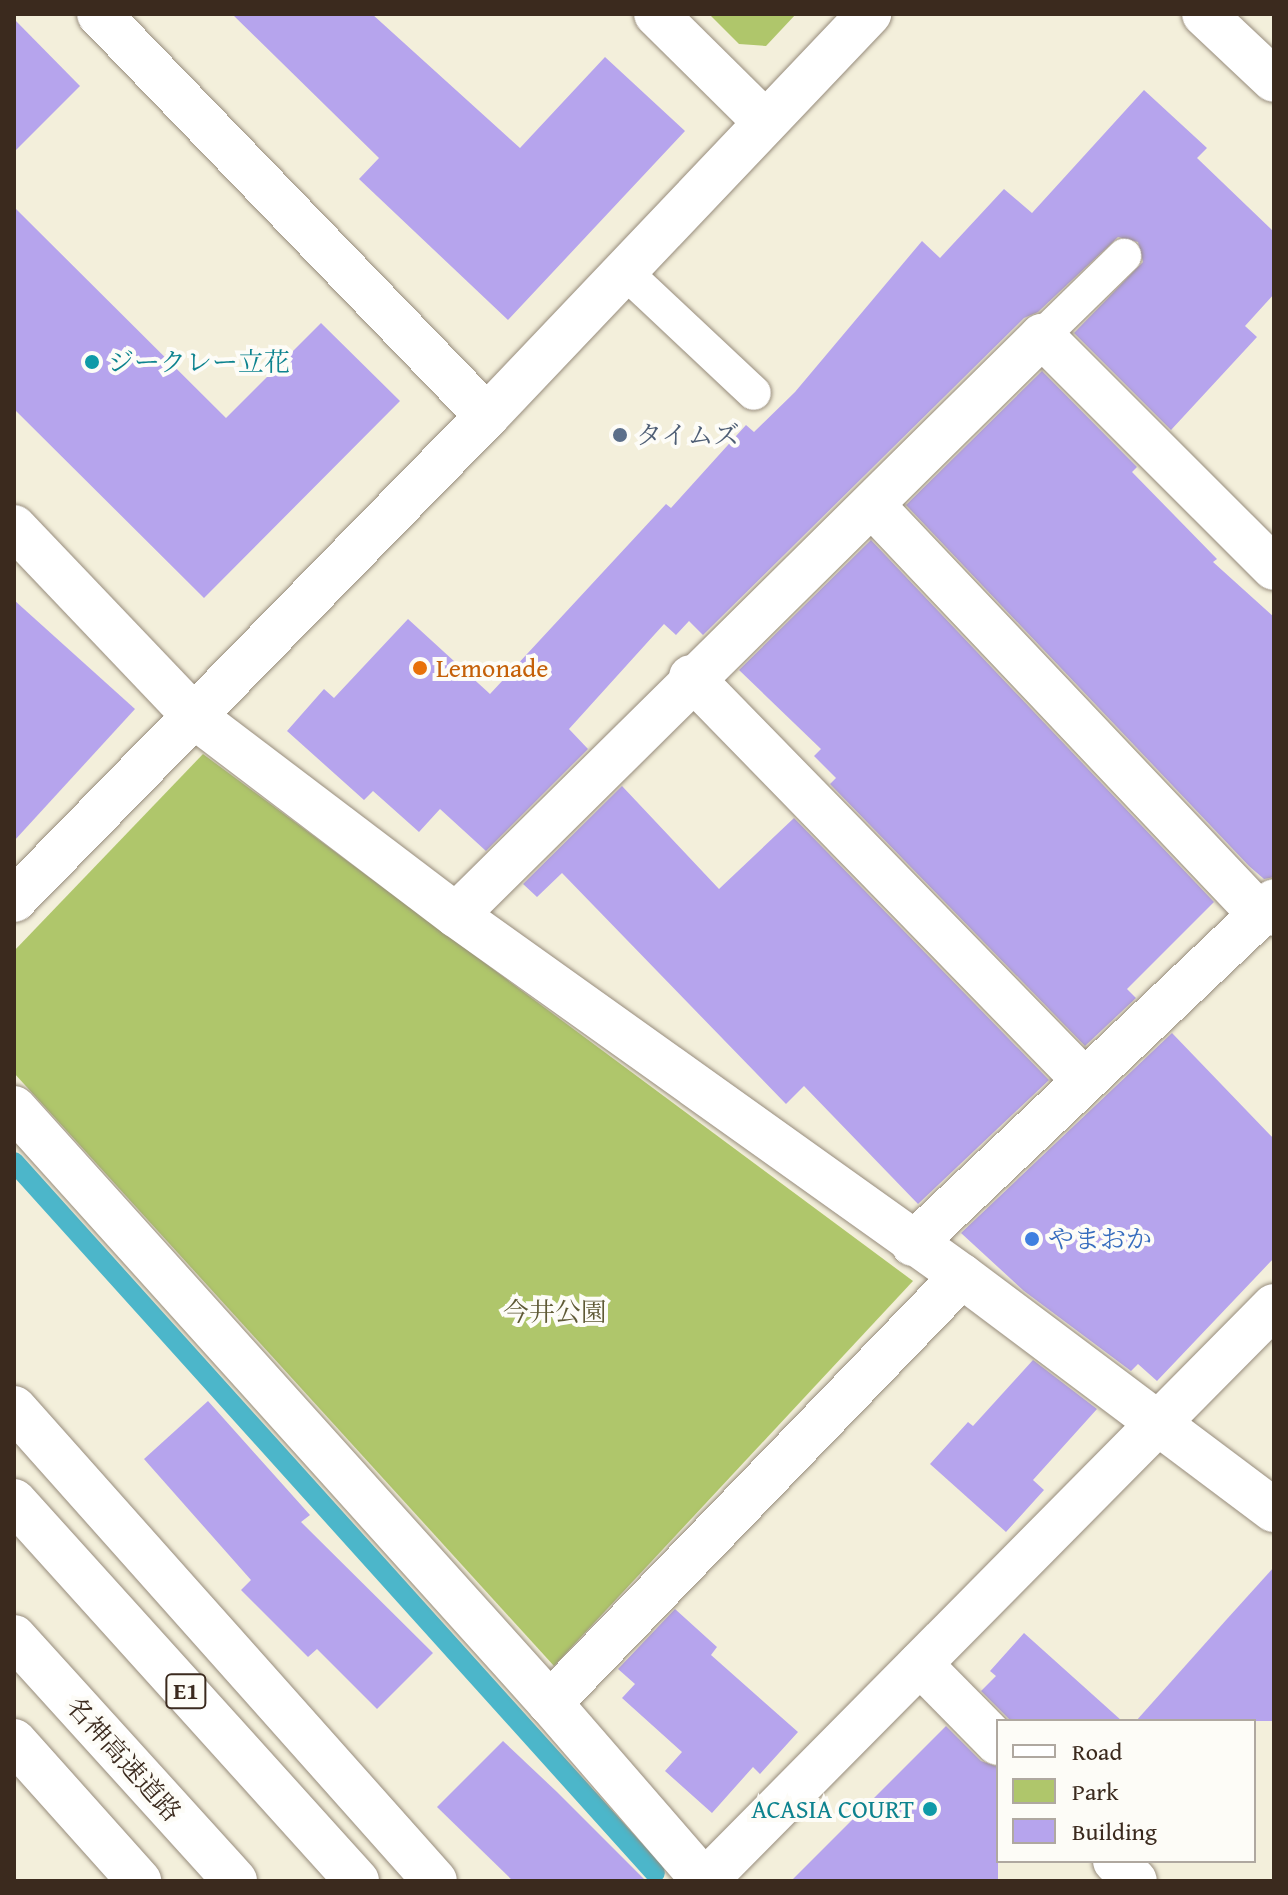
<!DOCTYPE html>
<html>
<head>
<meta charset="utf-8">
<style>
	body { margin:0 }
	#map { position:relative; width:1288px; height:1895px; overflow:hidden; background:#f3efdb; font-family:"Gentium Book Plus","Noto Serif JP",serif }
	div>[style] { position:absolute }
	.green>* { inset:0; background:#afc66b }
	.stream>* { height:20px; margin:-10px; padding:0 10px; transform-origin:10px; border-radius:10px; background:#4cb6ca }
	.building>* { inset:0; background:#b6a4ed }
	.roads { filter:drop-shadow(0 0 2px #978c7c) drop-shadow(0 0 2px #978c7c) }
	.service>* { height:34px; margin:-17px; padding:0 17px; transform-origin:17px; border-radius:17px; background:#fff }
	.minor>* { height:44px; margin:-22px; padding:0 22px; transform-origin:22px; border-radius:22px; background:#fff }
	.tertiary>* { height:44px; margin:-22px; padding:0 22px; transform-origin:22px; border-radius:22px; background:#fff }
	.motorway>* { height:44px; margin:-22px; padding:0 22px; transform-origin:22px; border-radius:22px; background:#fff }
	.dots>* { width:22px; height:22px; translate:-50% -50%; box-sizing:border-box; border:4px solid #fdfcf7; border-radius:50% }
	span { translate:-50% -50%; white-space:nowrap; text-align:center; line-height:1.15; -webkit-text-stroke:8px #fdfcf7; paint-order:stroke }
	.shield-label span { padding:2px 6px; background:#fdfcf7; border:2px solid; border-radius:6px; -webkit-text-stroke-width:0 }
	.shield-label { font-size:24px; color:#3b2a1e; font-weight:700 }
	.culture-label { font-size:26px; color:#0d838f }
	.left { translate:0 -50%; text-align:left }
	.right { translate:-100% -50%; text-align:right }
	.service-label { font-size:26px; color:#4e5e75 }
	.food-label { font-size:26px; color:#c56008 }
	.shop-label { font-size:26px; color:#366cbe }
	.park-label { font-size:26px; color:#5e5935 }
	.street-label { font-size:26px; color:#3b2a1e }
	.frame { position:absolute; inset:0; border:16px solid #3b2a1e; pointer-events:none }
	.legend { position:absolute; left:996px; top:1719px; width:260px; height:144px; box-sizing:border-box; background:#fdfcf7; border:2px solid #afa8a0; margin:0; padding:10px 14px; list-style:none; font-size:24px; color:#3b2a1e }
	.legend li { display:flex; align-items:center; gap:16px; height:40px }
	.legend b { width:40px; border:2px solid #afa8a0 }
</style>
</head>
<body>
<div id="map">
	<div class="green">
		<i style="clip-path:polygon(709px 14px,796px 14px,766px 46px,739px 44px)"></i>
		<i style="clip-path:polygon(203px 754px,913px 1281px,554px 1666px,14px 1073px,14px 951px)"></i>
	</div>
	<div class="stream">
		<i style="left:14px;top:1162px;width:957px;rotate:47.96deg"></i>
	</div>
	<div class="building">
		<i style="clip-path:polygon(232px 14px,372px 14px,520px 148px,605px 57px,685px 131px,508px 320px,359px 179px,379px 158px)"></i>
		<i style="clip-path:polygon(14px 19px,80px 86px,14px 152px)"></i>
		<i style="clip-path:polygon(1144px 90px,1207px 148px,1197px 158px,1274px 232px,1274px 294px,1245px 326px,1257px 337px,1171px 430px,1074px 333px,1143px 262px,1138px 242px,1118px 237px,1038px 312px,1024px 318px,703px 635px,689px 621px,676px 635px,664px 624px,569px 729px,588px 749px,486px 851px,440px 809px,419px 832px,373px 791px,364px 800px,287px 731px,324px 689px,334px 698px,408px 619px,490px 694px,666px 504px,671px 508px,746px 425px,754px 432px,795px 392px,922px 241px,940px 258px,1004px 189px,1032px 213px)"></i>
		<i style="clip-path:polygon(14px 207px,226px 418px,321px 323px,400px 401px,204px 598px,14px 409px)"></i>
		<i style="clip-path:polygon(1042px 371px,1137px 467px,1132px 472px,1217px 559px,1213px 562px,1274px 617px,1274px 877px,1264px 879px,1249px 866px,906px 505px)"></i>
		<i style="clip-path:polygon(871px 540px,1214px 902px,1127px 989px,1136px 998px,1085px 1046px,830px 784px,836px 778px,814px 756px,821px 749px,739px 670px)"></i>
		<i style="clip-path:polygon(14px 600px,135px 709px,14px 841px)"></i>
		<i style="clip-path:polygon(622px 786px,719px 889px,794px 818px,1049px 1080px,918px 1204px,804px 1086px,786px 1104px,562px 873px,537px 897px,523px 884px)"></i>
		<i style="clip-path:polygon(1172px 1033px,1274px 1139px,1274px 1258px,1157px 1381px,1138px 1364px,1131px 1371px,1024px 1291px,961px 1233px)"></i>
		<i style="clip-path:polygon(1033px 1360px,1097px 1409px,1033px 1480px,1044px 1490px,1006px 1532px,930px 1464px,968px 1422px,973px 1426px)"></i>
		<i style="clip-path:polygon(208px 1401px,310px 1515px,301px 1522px,433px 1653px,377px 1709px,317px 1649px,308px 1657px,241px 1590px,251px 1580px,144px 1459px)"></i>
		<i style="clip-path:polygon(1274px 1567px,1274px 1721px,1136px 1721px,1227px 1619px)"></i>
		<i style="clip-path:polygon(675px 1609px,717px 1647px,711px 1655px,798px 1732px,760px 1774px,753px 1767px,712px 1813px,665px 1771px,682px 1752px,622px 1698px,635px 1684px,618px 1669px)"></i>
		<i style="clip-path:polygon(1024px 1633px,1122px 1721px,1011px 1721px,981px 1691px,996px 1676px,990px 1671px)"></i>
		<i style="clip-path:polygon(946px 1726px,981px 1761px,998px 1767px,998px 1881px,791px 1881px)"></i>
		<i style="clip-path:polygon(503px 1741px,557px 1792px,646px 1881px,513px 1881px,437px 1807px)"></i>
	</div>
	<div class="roads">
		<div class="service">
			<i style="left:624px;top:271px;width:178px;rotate:43.2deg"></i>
			<i style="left:1042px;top:336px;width:115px;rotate:-44.3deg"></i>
		</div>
		<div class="minor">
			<i style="left:99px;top:14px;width:559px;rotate:46.02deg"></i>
			<i style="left:656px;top:14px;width:153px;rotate:44.7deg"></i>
			<i style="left:872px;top:505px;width:551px;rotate:46.54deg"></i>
			<i style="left:1251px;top:905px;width:25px;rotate:21deg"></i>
			<i style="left:14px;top:527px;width:262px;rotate:46.4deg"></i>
			<i style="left:195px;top:717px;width:328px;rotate:37.2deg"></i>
			<i style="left:456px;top:915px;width:622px;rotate:35.51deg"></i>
			<i style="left:962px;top:1276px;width:390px;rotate:36.9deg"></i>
			<i style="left:691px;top:677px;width:563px;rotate:45.72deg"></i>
			<i style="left:14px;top:900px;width:677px;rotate:-45.66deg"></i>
			<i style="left:487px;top:416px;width:555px;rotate:-46.46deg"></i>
			<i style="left:456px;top:915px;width:824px;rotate:-44.66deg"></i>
			<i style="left:1042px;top:336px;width:328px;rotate:45deg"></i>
			<i style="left:14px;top:1108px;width:801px;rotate:47.99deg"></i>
			<i style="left:550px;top:1703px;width:235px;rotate:49.1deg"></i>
			<i style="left:913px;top:1244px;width:498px;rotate:-43.5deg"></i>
			<i style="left:14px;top:1408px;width:633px;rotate:48.33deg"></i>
			<i style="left:920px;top:1664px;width:111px;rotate:45.4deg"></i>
			<i style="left:550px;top:1703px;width:593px;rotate:-46.02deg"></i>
			<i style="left:14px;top:1741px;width:188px;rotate:48.2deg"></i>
			<i style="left:1115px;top:1861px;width:28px;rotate:45deg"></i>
			<i style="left:705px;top:1881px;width:809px;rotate:-45.3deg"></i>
		</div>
		<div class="tertiary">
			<i style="left:1204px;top:14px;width:96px;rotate:43.3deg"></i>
		</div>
		<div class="motorway">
			<i style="left:14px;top:1501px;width:512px;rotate:47.93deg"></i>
			<i style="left:14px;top:1637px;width:329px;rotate:47.8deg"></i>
		</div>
	</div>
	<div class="dots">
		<i style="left:92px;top:362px;background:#0f9aa8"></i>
		<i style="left:620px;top:435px;background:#5c6f8a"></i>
		<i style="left:420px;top:668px;background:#e8710a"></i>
		<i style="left:1032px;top:1239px;background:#3f7fe0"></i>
		<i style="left:930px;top:1809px;background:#0f9aa8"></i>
	</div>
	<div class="shield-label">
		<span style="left:186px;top:1691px">E1</span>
	</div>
	<div class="culture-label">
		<span class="left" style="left:108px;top:362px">ジークレー立花</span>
		<span class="right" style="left:914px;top:1809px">ACASIA COURT</span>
	</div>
	<div class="service-label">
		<span class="left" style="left:636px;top:435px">タイムズ</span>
	</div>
	<div class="food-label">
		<span class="left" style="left:436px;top:668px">Lemonade</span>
	</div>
	<div class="shop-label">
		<span class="left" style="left:1048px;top:1239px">やまおか</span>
	</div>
	<div class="park-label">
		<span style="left:555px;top:1312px">今井公園</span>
	</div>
	<div class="street-label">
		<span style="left:124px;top:1759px;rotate:48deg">名神高速道路</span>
	</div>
	<div class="frame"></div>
	<ul class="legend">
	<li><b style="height:10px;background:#fff"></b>Road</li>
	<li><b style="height:22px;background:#afc66b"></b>Park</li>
	<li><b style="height:22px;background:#b6a4ed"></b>Building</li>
	</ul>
</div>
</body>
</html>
